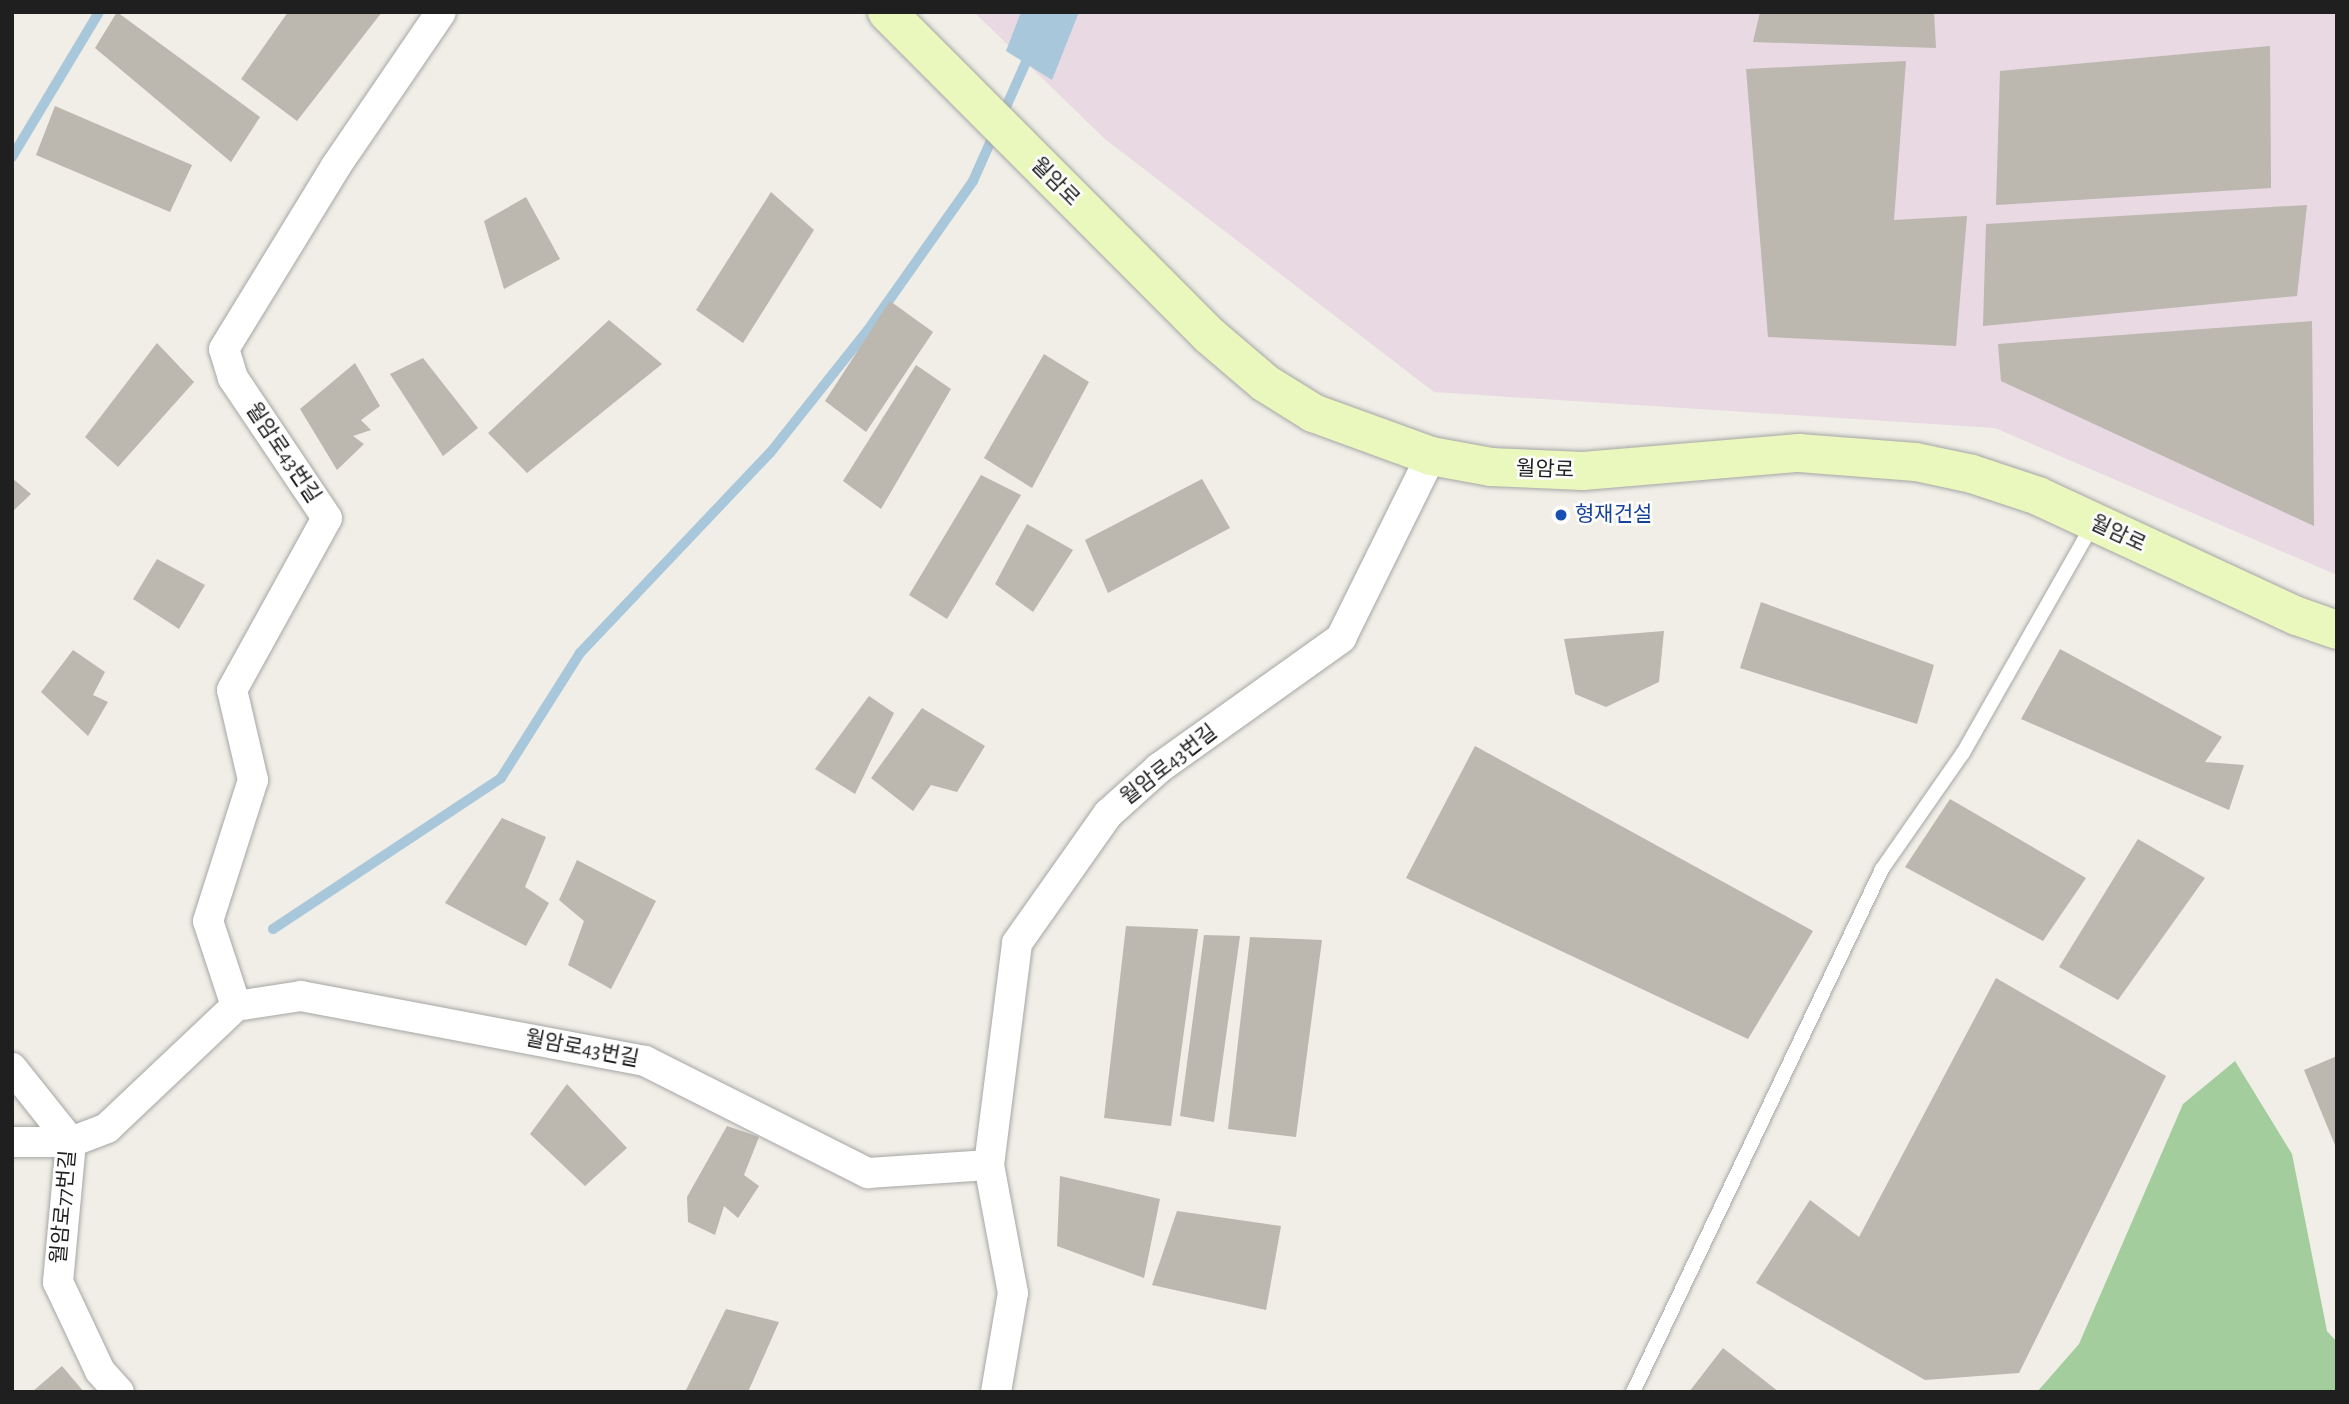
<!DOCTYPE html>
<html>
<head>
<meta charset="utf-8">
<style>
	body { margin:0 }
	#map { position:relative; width:2349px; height:1404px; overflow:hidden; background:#f0eee6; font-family:"Alegreya Sans","Noto Sans KR",sans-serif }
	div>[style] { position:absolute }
	.industrial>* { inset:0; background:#e8d9e3 }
	.forest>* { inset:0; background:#a3cd9d }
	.water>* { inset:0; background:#a9c7db }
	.stream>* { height:10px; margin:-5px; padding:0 5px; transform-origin:5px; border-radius:5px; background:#a9c7db }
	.building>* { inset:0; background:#bcb7af }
	.roads { filter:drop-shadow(0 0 2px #a6a6a6) drop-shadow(0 0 2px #a6a6a6) }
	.lane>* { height:14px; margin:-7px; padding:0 7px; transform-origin:7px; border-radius:7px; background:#fff }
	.street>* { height:30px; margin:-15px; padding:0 15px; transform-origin:15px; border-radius:15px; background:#fff }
	.secondary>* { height:38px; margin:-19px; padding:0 19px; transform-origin:19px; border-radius:19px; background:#eaf7bd }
	.dots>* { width:19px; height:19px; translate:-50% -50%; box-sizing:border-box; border:4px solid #fff; border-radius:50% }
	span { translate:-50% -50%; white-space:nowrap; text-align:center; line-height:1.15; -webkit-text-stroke:5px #fff; paint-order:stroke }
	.street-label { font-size:21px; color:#1f1f1f }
	.transit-label { font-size:21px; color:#164399 }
	.left { translate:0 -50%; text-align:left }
	.frame { position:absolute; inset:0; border:14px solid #1f1f1f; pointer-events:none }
</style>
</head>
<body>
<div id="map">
	<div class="industrial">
		<i style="clip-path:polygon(974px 12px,2337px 12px,2337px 575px,1995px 428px,1434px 392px,1105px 139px)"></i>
	</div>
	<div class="forest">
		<i style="clip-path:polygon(2235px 1061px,2292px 1154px,2327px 1331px,2337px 1342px,2337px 1392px,2037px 1392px,2079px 1344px,2183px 1104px)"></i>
	</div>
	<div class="water">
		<i style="clip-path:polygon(1021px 12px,1079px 12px,1052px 80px,1006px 51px)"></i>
	</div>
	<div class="stream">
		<i style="left:12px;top:157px;width:169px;rotate:-59deg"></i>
		<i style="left:273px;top:929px;width:273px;rotate:-33.5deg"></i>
		<i style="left:501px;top:778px;width:148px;rotate:-57.7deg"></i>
		<i style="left:580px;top:653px;width:276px;rotate:-46.5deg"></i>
		<i style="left:770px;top:453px;width:157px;rotate:-51.5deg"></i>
		<i style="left:868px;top:330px;width:182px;rotate:-54.8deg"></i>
		<i style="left:973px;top:181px;width:140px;rotate:-66deg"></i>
	</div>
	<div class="building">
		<i style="clip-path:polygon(117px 12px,260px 117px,231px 162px,95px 48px)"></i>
		<i style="clip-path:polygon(288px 12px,382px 12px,297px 121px,241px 79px)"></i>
		<i style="clip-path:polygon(1760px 12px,1934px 12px,1936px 48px,1753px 42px)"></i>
		<i style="clip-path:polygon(2270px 46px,2271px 188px,1996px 205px,2000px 71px)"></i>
		<i style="clip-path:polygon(1906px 61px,1894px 220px,1967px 216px,1956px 346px,1768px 337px,1746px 69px)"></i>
		<i style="clip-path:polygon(55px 106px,192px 165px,170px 212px,36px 155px)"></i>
		<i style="clip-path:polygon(771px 192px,814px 230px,743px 343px,696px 310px)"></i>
		<i style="clip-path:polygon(526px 197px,560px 259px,504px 289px,484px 221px)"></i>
		<i style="clip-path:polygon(2307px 205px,2297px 296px,1983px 326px,1986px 224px)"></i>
		<i style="clip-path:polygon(890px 301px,933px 332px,866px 432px,825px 401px)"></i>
		<i style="clip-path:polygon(609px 320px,662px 364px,527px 473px,488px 433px)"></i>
		<i style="clip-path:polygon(2312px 321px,2314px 526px,2001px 381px,1998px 344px)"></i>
		<i style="clip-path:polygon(157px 343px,194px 382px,118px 467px,85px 437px)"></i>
		<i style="clip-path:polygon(1044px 354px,1089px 382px,1032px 488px,984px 458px)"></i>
		<i style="clip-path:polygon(423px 358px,478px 428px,443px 456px,390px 374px)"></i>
		<i style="clip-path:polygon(355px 363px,380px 406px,361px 420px,371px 430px,353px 436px,364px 444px,337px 470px,300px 409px)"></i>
		<i style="clip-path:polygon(916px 365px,951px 389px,881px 509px,843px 481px)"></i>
		<i style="clip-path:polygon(981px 475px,1021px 495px,947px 619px,909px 595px)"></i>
		<i style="clip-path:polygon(12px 478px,31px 494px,12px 512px)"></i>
		<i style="clip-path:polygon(1202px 479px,1230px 528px,1108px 593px,1085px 540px)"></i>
		<i style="clip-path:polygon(1027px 524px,1073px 550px,1033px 612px,995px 584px)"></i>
		<i style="clip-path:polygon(157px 559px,205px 585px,179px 629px,133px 599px)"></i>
		<i style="clip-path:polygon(1761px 602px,1934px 665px,1917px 724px,1740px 668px)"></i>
		<i style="clip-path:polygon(1664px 631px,1659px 682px,1606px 707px,1575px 694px,1564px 639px)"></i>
		<i style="clip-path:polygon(2060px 649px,2222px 737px,2205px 762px,2244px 765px,2229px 810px,2021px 719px)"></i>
		<i style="clip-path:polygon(73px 650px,105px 672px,93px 695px,108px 702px,88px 736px,41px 692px)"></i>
		<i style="clip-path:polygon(869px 696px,894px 713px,855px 794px,815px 769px)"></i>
		<i style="clip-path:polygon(922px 708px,985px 746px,957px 792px,931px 785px,913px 811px,871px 778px)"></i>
		<i style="clip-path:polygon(1475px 746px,1813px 931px,1748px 1039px,1406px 878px)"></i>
		<i style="clip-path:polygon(1950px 799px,2086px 878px,2043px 941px,1905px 867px)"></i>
		<i style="clip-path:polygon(502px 818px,546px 837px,525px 887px,549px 903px,526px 946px,445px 903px)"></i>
		<i style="clip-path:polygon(2138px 839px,2205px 878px,2118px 1000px,2059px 967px)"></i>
		<i style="clip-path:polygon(577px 860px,656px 901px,611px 989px,568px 965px,584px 921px,559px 900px)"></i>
		<i style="clip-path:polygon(1126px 926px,1198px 929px,1171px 1126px,1104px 1118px)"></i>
		<i style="clip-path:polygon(1204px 935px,1240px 936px,1214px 1122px,1180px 1116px)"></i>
		<i style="clip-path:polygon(1250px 937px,1322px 940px,1296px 1137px,1228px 1129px)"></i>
		<i style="clip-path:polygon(1996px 978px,2166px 1076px,2019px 1373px,1925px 1380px,1756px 1283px,1810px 1200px,1859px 1237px)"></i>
		<i style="clip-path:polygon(2337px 1056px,2337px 1150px,2304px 1070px)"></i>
		<i style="clip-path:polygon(567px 1084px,627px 1148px,585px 1186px,530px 1134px)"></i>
		<i style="clip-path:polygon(727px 1126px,759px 1137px,744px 1175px,759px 1186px,738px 1218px,724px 1206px,715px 1235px,688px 1222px,687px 1197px)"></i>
		<i style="clip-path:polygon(1060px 1176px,1160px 1199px,1144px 1278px,1057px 1246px)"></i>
		<i style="clip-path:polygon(1177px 1211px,1281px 1226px,1266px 1310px,1152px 1285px)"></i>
		<i style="clip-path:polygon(726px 1309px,779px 1322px,748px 1392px,685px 1392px)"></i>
		<i style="clip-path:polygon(1723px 1348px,1779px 1392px,1689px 1392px)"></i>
		<i style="clip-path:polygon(62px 1366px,84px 1392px,32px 1392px)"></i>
	</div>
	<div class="roads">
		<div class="lane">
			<i style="left:1633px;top:1392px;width:579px;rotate:-64.54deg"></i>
			<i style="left:1882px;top:869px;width:141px;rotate:-55.1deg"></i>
			<i style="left:1963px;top:753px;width:266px;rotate:-60.4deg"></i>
		</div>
		<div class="street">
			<i style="left:236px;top:1006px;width:89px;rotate:-108.2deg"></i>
			<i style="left:208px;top:921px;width:148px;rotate:-72.3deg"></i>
			<i style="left:253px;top:780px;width:92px;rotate:-103.1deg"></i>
			<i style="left:232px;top:690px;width:196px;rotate:-61.1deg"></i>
			<i style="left:327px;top:518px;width:169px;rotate:-123.9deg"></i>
			<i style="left:233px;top:378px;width:30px;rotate:-107deg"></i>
			<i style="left:224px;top:349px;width:215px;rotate:-58.5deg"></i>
			<i style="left:336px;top:166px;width:186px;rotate:-55.7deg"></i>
			<i style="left:12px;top:1068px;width:95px;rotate:51.4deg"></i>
			<i style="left:71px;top:1142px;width:141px;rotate:95.3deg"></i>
			<i style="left:58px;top:1282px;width:98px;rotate:64.7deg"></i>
			<i style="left:100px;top:1371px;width:28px;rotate:48deg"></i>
			<i style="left:12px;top:1142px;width:59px"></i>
			<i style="left:71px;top:1142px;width:39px;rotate:-21deg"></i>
			<i style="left:107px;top:1128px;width:178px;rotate:-43.4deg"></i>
			<i style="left:236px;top:1006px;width:66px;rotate:-8.7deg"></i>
			<i style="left:301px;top:996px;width:350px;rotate:10.7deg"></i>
			<i style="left:645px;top:1061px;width:250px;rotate:26.7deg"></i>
			<i style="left:868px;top:1173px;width:121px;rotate:-3.8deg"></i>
			<i style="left:996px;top:1392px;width:100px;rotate:-80.3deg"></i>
			<i style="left:1013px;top:1293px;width:130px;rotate:-100.6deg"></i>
			<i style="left:989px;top:1165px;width:224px;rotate:-82.8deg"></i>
			<i style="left:1017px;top:943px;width:158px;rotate:-54.8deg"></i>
			<i style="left:1108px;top:814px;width:69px;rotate:-42deg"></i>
			<i style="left:1159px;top:768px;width:224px;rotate:-35.5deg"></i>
			<i style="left:1341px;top:638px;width:203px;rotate:-63.7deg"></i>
		</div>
		<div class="secondary">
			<i style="left:887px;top:12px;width:457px;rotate:45.1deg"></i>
			<i style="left:1210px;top:336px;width:72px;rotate:40.5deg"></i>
			<i style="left:1265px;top:383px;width:57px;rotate:32deg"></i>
			<i style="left:1313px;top:413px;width:126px;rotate:20deg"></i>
			<i style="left:1431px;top:456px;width:61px;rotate:10.4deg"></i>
			<i style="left:1491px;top:467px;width:92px;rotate:2.5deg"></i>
			<i style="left:1583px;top:471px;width:217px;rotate:-4.8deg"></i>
			<i style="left:1799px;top:453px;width:117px;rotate:4.4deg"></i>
			<i style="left:1916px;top:462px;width:57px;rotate:12.1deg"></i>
			<i style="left:1972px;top:474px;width:70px;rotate:18.4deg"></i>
			<i style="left:2038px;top:496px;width:285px;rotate:24.9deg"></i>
			<i style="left:2297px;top:616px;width:42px;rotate:19.3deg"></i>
		</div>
	</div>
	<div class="dots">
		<i style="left:1561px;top:515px;background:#1a4fb4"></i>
	</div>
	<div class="street-label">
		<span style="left:1055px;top:182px;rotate:45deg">월암로</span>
		<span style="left:283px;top:453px;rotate:56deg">월암로43번길</span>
		<span style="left:1545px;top:470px;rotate:2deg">월암로</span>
		<span style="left:2118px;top:534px;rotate:25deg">월암로</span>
		<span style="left:1169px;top:765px;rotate:-38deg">월암로43번길</span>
		<span style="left:582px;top:1049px;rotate:11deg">월암로43번길</span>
		<span style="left:64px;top:1207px;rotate:-85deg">월암로77번길</span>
	</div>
	<div class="transit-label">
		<span class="left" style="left:1575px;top:515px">형재건설</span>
	</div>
	<div class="frame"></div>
</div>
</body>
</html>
